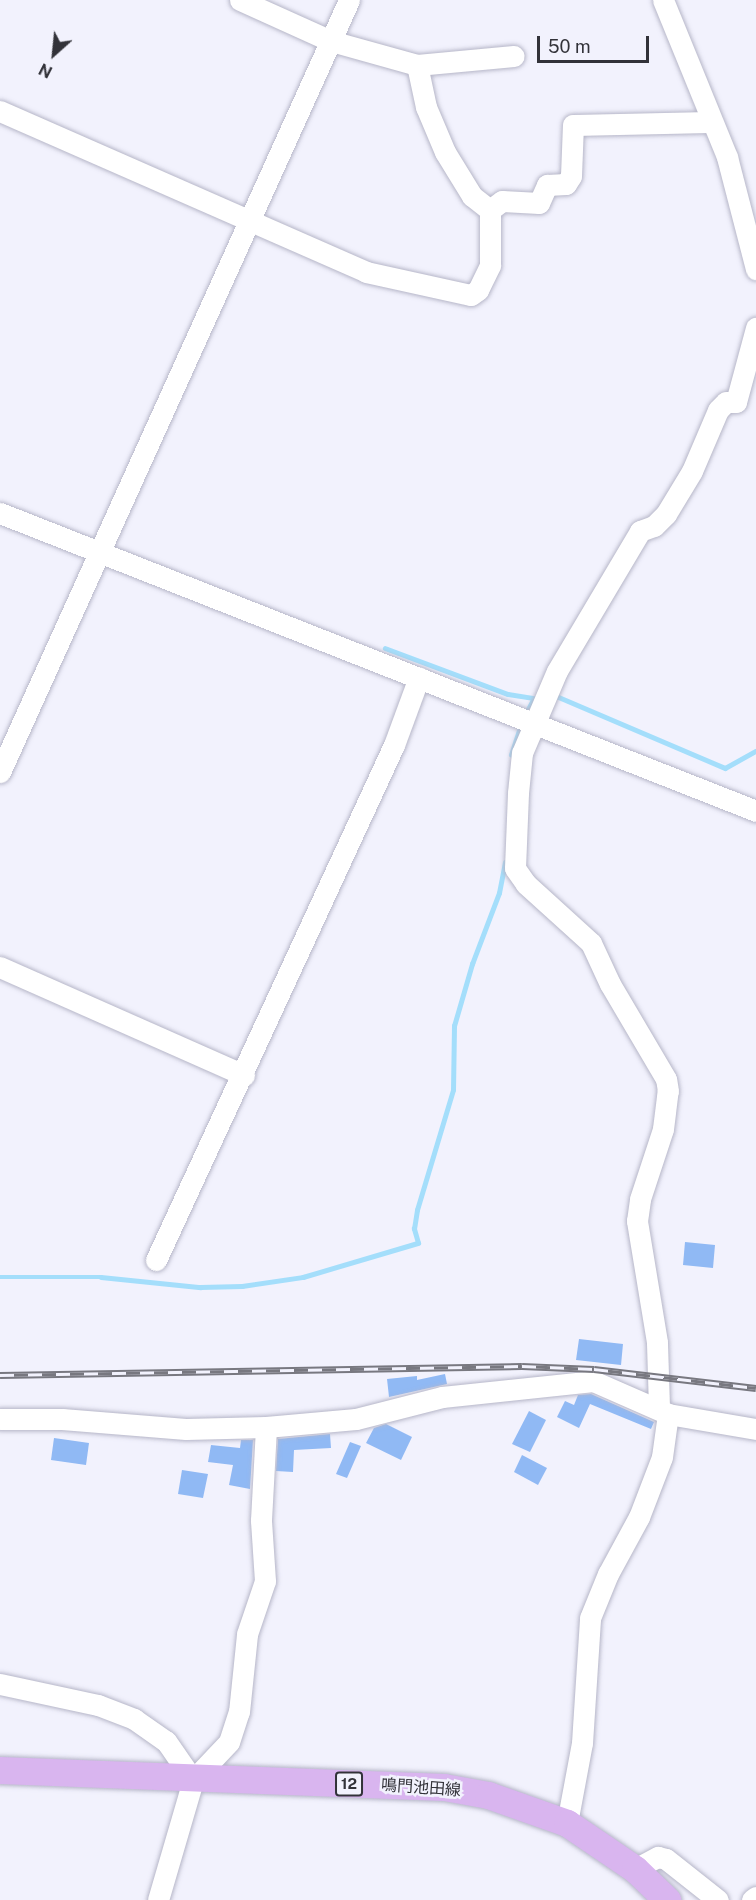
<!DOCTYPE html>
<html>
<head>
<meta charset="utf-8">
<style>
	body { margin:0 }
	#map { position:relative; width:756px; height:1900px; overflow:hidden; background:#f2f2fd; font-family:"Public Sans","Noto Sans JP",sans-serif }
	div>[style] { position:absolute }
	.stream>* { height:4.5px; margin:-2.25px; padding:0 2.25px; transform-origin:2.25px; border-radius:2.25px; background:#a4defb }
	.building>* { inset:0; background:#90b9f4 }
	.roads { filter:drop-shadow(0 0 2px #b6b6c8) drop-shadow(0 0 2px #b6b6c8) }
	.minor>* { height:21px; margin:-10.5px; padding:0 10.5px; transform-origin:10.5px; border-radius:10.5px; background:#fff }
	.major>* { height:27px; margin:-13.5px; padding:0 13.5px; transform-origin:13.5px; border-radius:13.5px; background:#d9b5ef }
	.rail>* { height:7px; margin-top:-3.5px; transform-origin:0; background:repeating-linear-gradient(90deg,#f2f2fd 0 14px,#787880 0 28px); box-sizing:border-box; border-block:2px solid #787880 }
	span { translate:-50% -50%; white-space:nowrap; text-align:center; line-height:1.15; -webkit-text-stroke:5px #f2f2fd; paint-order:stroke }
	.shield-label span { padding:2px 4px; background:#f2f2fd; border:2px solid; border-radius:4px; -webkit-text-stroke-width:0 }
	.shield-label { font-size:15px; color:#323239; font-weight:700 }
	.street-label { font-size:16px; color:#323239 }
	.north { position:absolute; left:24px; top:24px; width:60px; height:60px; -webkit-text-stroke:4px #f2f2fd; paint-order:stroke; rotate:207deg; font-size:16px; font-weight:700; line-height:24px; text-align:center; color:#323239 }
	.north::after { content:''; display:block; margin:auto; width:21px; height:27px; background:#323239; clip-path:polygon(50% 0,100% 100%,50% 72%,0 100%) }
	.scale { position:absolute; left:537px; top:36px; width:112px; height:27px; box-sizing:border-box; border:3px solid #323239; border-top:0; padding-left:8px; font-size:18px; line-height:21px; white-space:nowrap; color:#323239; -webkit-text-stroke:4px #f2f2fd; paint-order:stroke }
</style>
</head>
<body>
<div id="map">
	<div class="stream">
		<i style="left:385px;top:648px;width:131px;rotate:20.5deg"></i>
		<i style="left:508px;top:694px;width:26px;rotate:9deg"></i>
		<i style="left:554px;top:695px;width:186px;rotate:23.1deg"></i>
		<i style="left:725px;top:768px;width:35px;rotate:-29deg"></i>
		<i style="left:526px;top:713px;width:15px;rotate:-62deg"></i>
		<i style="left:511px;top:755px;width:33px;rotate:-72deg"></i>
		<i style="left:0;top:1277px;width:101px"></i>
		<i style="left:101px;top:1277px;width:100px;rotate:5.8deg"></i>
		<i style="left:200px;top:1287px;width:42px;rotate:-1.4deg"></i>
		<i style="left:242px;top:1286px;width:62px;rotate:-8.4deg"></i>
		<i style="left:303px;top:1277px;width:120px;rotate:-16.5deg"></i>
		<i style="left:418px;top:1243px;width:15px;rotate:-106deg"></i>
		<i style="left:414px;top:1229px;width:19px;rotate:-81deg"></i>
		<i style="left:417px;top:1210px;width:125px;rotate:-73.3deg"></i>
		<i style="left:453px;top:1090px;width:64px;rotate:-89.1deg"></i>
		<i style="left:454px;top:1026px;width:65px;rotate:-73.8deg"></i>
		<i style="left:472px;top:964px;width:76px;rotate:-69.2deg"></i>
		<i style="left:499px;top:893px;width:31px;rotate:-79deg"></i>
	</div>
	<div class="building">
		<i style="clip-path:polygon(685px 1242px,715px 1245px,713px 1268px,683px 1265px)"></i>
		<i style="clip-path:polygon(579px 1339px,623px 1344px,621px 1365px,576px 1360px)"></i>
		<i style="clip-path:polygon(445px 1374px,447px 1384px,389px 1397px,387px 1379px,417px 1376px,417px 1380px)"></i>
		<i style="clip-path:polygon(591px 1394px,654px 1422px,651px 1429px,590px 1404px,579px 1428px,557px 1417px,565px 1401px,574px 1405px,578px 1395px)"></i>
		<i style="clip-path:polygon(529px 1411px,546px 1420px,530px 1452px,512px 1444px)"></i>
		<i style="clip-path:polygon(386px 1424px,412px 1437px,401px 1460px,366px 1443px,374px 1428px)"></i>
		<i style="clip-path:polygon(330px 1434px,331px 1448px,294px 1450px,293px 1472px,276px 1471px,278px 1439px)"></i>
		<i style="clip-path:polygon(54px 1438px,89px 1443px,86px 1465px,51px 1460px)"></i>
		<i style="clip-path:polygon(241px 1440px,253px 1440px,250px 1489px,229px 1485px,233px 1465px,208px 1462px,211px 1445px,240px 1448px)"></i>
		<i style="clip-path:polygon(350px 1442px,361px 1446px,347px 1478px,336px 1474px)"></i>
		<i style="clip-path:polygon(522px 1455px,547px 1468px,538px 1485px,514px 1472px)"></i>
		<i style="clip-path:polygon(182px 1470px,208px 1474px,203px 1498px,178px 1494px)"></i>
	</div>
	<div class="roads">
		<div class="minor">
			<i style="left:240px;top:0;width:100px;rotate:24.3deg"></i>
			<i style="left:331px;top:41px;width:89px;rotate:15.6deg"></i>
			<i style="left:417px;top:65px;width:43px;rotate:77.9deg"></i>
			<i style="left:426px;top:107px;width:49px;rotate:67.1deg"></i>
			<i style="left:445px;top:152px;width:52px;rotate:58.5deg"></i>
			<i style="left:472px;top:196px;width:23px;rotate:38deg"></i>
			<i style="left:663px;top:0;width:170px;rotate:67.8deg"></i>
			<i style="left:727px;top:157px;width:116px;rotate:75.5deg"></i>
			<i style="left:417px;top:65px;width:97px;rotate:-5.3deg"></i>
			<i style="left:0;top:111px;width:400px;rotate:23.7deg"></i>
			<i style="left:366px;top:272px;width:107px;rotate:12.4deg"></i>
			<i style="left:471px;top:295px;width:9px;rotate:-36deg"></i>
			<i style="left:478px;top:290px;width:28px;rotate:-64deg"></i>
			<i style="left:490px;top:265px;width:55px;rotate:-90deg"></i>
			<i style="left:490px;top:210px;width:15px;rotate:-37deg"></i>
			<i style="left:502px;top:201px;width:37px;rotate:3deg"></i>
			<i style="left:539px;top:203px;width:20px;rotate:-66deg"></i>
			<i style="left:547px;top:185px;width:19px;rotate:-3deg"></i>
			<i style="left:566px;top:184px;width:9px;rotate:-58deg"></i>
			<i style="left:571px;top:176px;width:51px;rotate:-87.8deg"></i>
			<i style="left:573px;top:125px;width:137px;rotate:-1.3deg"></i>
			<i style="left:0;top:513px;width:813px;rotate:21.51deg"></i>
			<i style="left:0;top:772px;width:847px;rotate:-65.67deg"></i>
			<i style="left:0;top:967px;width:267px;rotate:23.9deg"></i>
			<i style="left:156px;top:1260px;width:567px;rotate:-65.2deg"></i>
			<i style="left:394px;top:745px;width:72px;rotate:-69.8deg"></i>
			<i style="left:659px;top:1407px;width:65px;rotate:-91.8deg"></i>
			<i style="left:657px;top:1342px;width:123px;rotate:-99.4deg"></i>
			<i style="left:637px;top:1221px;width:22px;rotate:-82deg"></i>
			<i style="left:640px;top:1199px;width:74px;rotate:-71.8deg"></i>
			<i style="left:663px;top:1129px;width:38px;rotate:-83deg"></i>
			<i style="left:668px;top:1091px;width:12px;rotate:-99deg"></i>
			<i style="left:666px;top:1079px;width:110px;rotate:-120.5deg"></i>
			<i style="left:610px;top:984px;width:45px;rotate:-114.9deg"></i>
			<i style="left:591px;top:943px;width:88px;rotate:-137.8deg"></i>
			<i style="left:526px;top:884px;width:19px;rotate:-125deg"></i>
			<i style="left:515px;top:868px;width:75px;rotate:-87.7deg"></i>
			<i style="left:518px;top:793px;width:40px;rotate:-84.3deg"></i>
			<i style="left:522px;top:753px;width:89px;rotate:-66.9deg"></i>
			<i style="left:557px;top:671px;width:163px;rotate:-59.3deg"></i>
			<i style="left:640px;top:531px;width:15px;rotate:-20deg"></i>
			<i style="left:654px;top:526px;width:17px;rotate:-45deg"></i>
			<i style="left:666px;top:514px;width:50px;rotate:-58.8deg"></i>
			<i style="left:692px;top:471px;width:66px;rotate:-66.9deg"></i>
			<i style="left:718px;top:410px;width:11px;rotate:-45deg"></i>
			<i style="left:726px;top:402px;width:10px"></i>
			<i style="left:736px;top:402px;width:77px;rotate:-74.9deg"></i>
			<i style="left:0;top:1419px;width:62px"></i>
			<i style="left:62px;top:1419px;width:124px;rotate:4.6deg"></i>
			<i style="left:186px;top:1429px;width:80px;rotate:-1.4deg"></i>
			<i style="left:266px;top:1427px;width:90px;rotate:-5.1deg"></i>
			<i style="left:356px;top:1419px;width:89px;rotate:-14.3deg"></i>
			<i style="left:442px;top:1397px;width:152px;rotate:-6deg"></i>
			<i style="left:593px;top:1381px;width:82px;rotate:23.7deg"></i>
			<i style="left:668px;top:1414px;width:89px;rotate:9.7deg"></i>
			<i style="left:0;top:1684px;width:100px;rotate:12.1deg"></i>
			<i style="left:98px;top:1705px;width:39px;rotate:21deg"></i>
			<i style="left:134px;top:1719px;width:39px;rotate:35deg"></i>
			<i style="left:166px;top:1741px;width:47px;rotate:55.3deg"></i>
			<i style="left:567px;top:1823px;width:81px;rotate:-79.4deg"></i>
			<i style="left:582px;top:1743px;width:125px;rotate:-86.3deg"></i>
			<i style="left:590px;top:1618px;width:48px;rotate:-67.8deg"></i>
			<i style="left:608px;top:1574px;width:65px;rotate:-61.5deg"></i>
			<i style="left:639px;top:1517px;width:64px;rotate:-69deg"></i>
			<i style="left:662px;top:1457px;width:43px;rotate:-82.1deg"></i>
			<i style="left:635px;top:1869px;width:26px;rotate:-28deg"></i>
			<i style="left:658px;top:1857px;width:8px;rotate:14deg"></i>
			<i style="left:666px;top:1859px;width:66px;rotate:38.3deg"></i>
			<i style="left:158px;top:1900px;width:125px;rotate:-73.7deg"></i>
			<i style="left:193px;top:1780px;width:52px;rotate:-46.5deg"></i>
			<i style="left:229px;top:1742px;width:32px;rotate:-72deg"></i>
			<i style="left:239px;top:1712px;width:78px;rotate:-84.1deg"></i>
			<i style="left:247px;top:1634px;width:56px;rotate:-71.2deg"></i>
			<i style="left:265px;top:1581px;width:61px;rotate:-93.8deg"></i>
			<i style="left:261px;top:1520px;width:93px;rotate:-86.9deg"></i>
			<i style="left:752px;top:1900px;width:5px;rotate:-37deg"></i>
		</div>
		<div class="major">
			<i style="left:0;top:1770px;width:444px;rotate:2.2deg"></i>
			<i style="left:444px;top:1787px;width:45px;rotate:10.3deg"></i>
			<i style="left:488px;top:1795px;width:84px;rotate:19.5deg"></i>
			<i style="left:567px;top:1823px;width:82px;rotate:34.1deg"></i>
			<i style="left:635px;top:1869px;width:45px;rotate:44.1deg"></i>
		</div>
	</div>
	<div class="rail">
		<i style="left:0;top:1375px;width:522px;rotate:-0.99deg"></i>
		<i style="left:522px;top:1366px;width:72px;rotate:2.4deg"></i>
		<i style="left:594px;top:1369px;width:163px;rotate:6.7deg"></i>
	</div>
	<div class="shield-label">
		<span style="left:349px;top:1784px">12</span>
	</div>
	<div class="street-label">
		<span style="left:421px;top:1788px;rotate:4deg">鳴門池田線</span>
	</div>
	<div class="north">N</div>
	<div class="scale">50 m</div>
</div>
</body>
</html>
